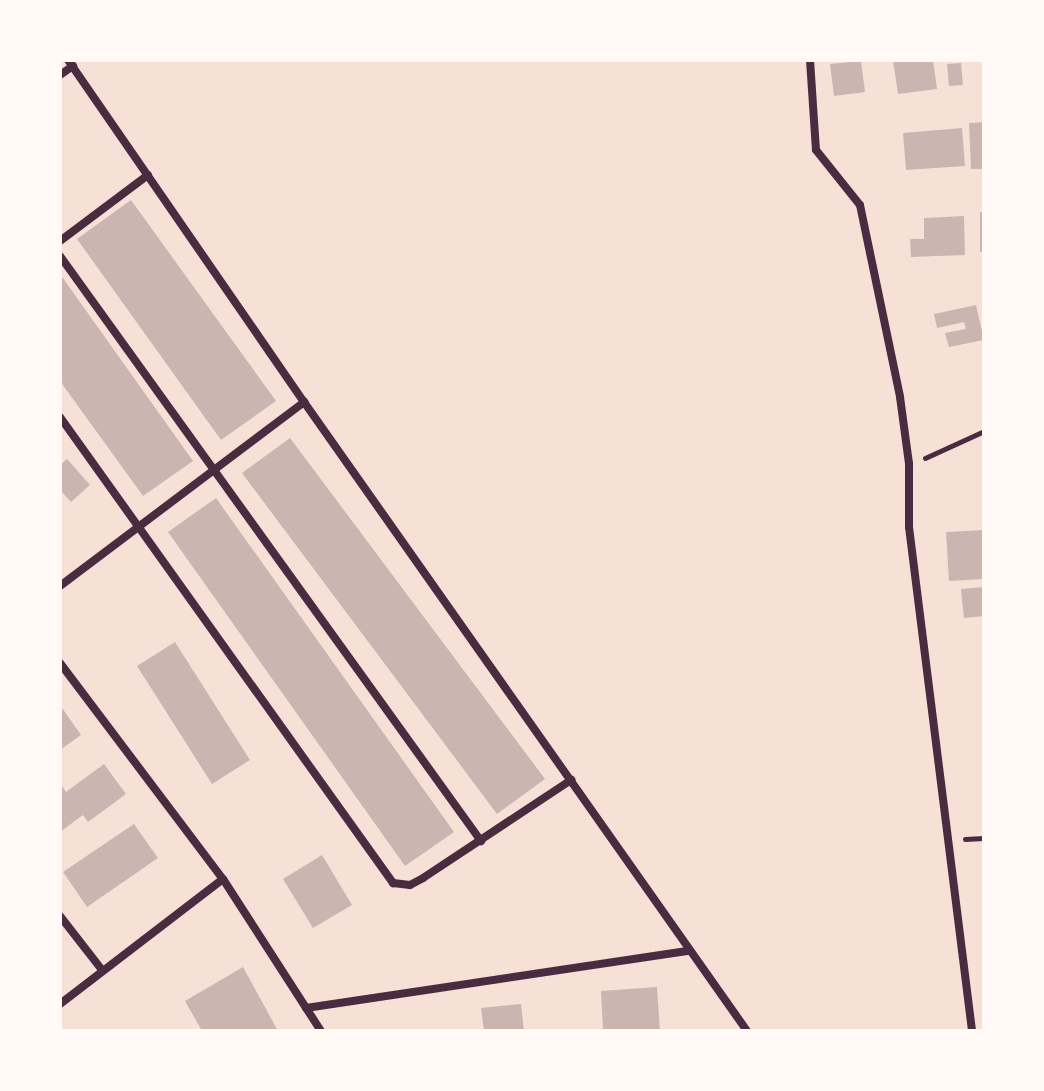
<!DOCTYPE html>
<html>
<head>
<meta charset="utf-8">
<style>
	body { margin:0 }
	#map { position:relative; width:1044px; height:1091px; overflow:hidden; background:#f7e1d7; font-family:Cabin,sans-serif }
	div>[style] { position:absolute }
	.building>* { inset:0; background:#ccb4b1 }
	.path>* { height:5px; margin:-2.5px; padding:0 2.5px; transform-origin:2.5px; border-radius:2.5px; background:#4a2c40 }
	.minor>* { height:8px; margin:-4px; padding:0 4px; transform-origin:4px; border-radius:4px; background:#4a2c40 }
	span { translate:-50% -50%; white-space:nowrap; text-align:center; line-height:1.15; -webkit-text-stroke:6px #fffaf5; paint-order:stroke }
	.frame { position:absolute; inset:0; border:62px solid #fffaf5; pointer-events:none }
</style>
</head>
<body>
<div id="map">
	<div class="building">
		<i style="clip-path:polygon(893px 60px,933px 60px,937px 89px,898px 94px)"></i>
		<i style="clip-path:polygon(861px 61px,865px 92px,834px 96px,830px 64px)"></i>
		<i style="clip-path:polygon(961px 63px,963px 85px,949px 86px,947px 64px)"></i>
		<i style="clip-path:polygon(984px 122px,984px 169px,971px 169px,969px 123px)"></i>
		<i style="clip-path:polygon(962px 128px,965px 166px,906px 170px,903px 133px)"></i>
		<i style="clip-path:polygon(131px 200px,276px 401px,221px 440px,77px 239px)"></i>
		<i style="clip-path:polygon(980px 212px,984px 212px,984px 252px,980px 252px)"></i>
		<i style="clip-path:polygon(964px 216px,965px 255px,911px 257px,910px 239px,924px 239px,924px 218px)"></i>
		<i style="clip-path:polygon(60px 274px,193px 461px,143px 496px,60px 381px)"></i>
		<i style="clip-path:polygon(976px 305px,984px 340px,949px 347px,945px 333px,966px 329px,964px 322px,937px 328px,934px 314px)"></i>
		<i style="clip-path:polygon(290px 438px,545px 779px,497px 814px,242px 473px)"></i>
		<i style="clip-path:polygon(67px 459px,90px 485px,71px 502px,60px 490px,60px 465px)"></i>
		<i style="clip-path:polygon(216px 498px,454px 832px,405px 866px,168px 532px)"></i>
		<i style="clip-path:polygon(984px 530px,984px 579px,949px 581px,946px 532px)"></i>
		<i style="clip-path:polygon(984px 587px,984px 616px,964px 618px,961px 589px)"></i>
		<i style="clip-path:polygon(175px 642px,250px 760px,212px 784px,137px 666px)"></i>
		<i style="clip-path:polygon(60px 705px,81px 735px,60px 750px)"></i>
		<i style="clip-path:polygon(104px 764px,126px 794px,88px 822px,83px 815px,60px 832px,60px 783px,66px 792px)"></i>
		<i style="clip-path:polygon(134px 824px,158px 858px,87px 907px,63px 872px)"></i>
		<i style="clip-path:polygon(322px 855px,352px 905px,313px 928px,283px 879px)"></i>
		<i style="clip-path:polygon(243px 967px,278px 1031px,202px 1031px,185px 1001px)"></i>
		<i style="clip-path:polygon(657px 987px,660px 1031px,603px 1031px,601px 991px)"></i>
		<i style="clip-path:polygon(521px 1004px,524px 1031px,484px 1031px,481px 1008px)"></i>
	</div>
	<div class="path">
		<i style="left:925px;top:458px;width:65px;rotate:-24.6deg"></i>
		<i style="left:965px;top:839px;width:19px;rotate:-3deg"></i>
	</div>
	<div class="minor">
		<i style="left:68px;top:60px;width:416px;rotate:55.4deg"></i>
		<i style="left:810px;top:60px;width:90px;rotate:86.2deg"></i>
		<i style="left:816px;top:150px;width:70px;rotate:51.3deg"></i>
		<i style="left:860px;top:205px;width:196px;rotate:78.2deg"></i>
		<i style="left:900px;top:397px;width:68px;rotate:82.3deg"></i>
		<i style="left:909px;top:464px;width:63px;rotate:90deg"></i>
		<i style="left:909px;top:527px;width:508px;rotate:82.87deg"></i>
		<i style="left:60px;top:75px;width:16px;rotate:-35deg"></i>
		<i style="left:60px;top:241px;width:110px;rotate:-36.9deg"></i>
		<i style="left:60px;top:256px;width:721px;rotate:54.26deg"></i>
		<i style="left:60px;top:417px;width:573px;rotate:54.45deg"></i>
		<i style="left:393px;top:883px;width:17px;rotate:7deg"></i>
		<i style="left:410px;top:885px;width:15px;rotate:-28deg"></i>
		<i style="left:423px;top:878px;width:178px;rotate:-33.5deg"></i>
		<i style="left:60px;top:586px;width:306px;rotate:-37deg"></i>
		<i style="left:304px;top:402px;width:769px;rotate:54.84deg"></i>
		<i style="left:60px;top:663px;width:271px;rotate:53deg"></i>
		<i style="left:223px;top:879px;width:181px;rotate:57.2deg"></i>
		<i style="left:60px;top:916px;width:68px;rotate:52.1deg"></i>
		<i style="left:60px;top:1004px;width:205px;rotate:-37.5deg"></i>
		<i style="left:306px;top:1008px;width:387px;rotate:-8.5deg"></i>
	</div>
	<div class="frame"></div>
</div>
</body>
</html>
